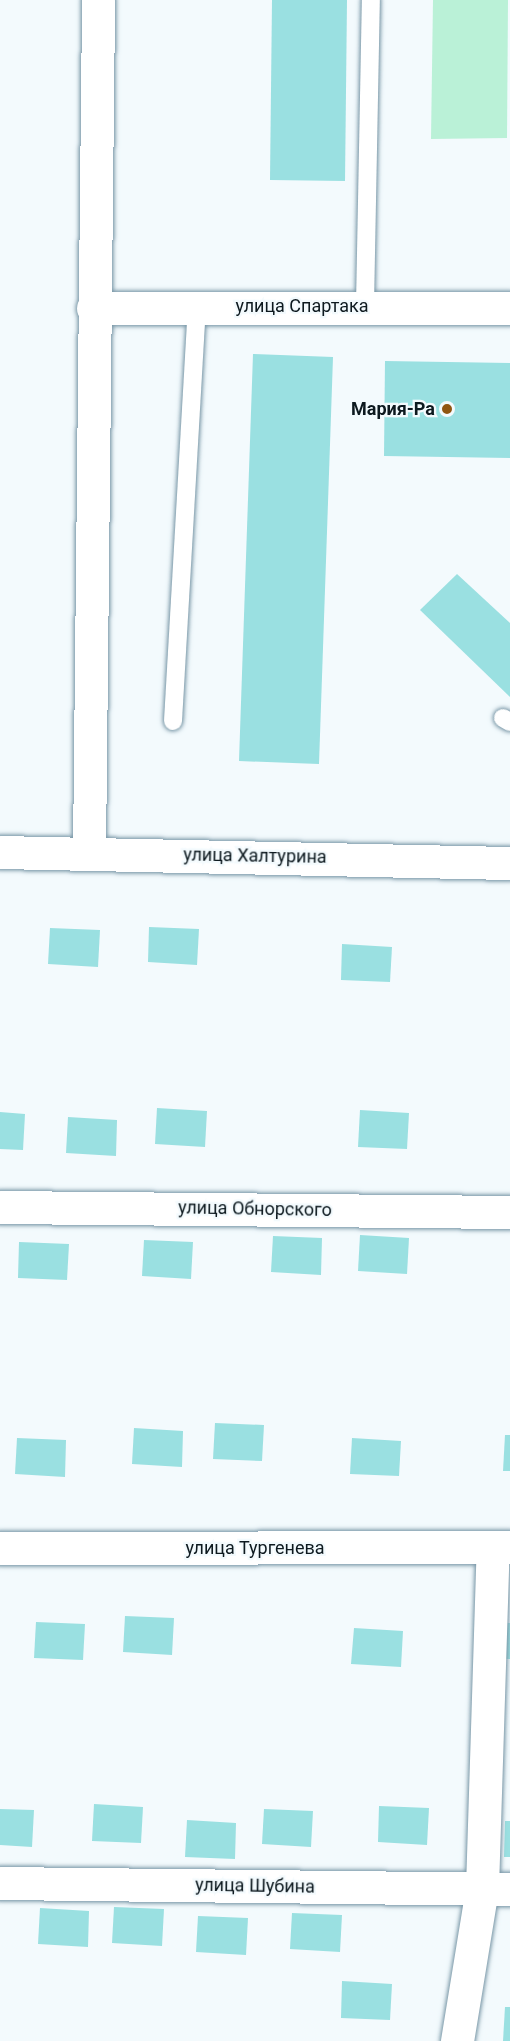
<!DOCTYPE html>
<html>
<head>
<meta charset="utf-8">
<style>
	body { margin:0 }
	#map { position:relative; width:510px; height:2041px; overflow:hidden; background:#f3fafd; font-family:Roboto,sans-serif }
	div>[style] { position:absolute }
	.green>* { inset:0; background:#baf1d7 }
	.building>* { inset:0; background:#9ae0e1 }
	.roads { filter:drop-shadow(0 0 2px #7997a7) drop-shadow(0 0 2px #7997a7) }
	.service>* { height:18px; margin:-9px; padding:0 9px; transform-origin:9px; border-radius:9px; background:#fff }
	.minor>* { height:33px; margin:-16.5px; padding:0 16.5px; transform-origin:16.5px; border-radius:16.5px; background:#fff }
	.dots>* { width:16px; height:16px; translate:-50% -50%; box-sizing:border-box; border:3px solid #f3fafd; border-radius:50% }
	span { translate:-50% -50%; white-space:nowrap; text-align:center; line-height:1.15; -webkit-text-stroke:4.5px #f3fafd; paint-order:stroke }
	.street-label { font-size:18px; color:#0d191f }
	.poi-label { font-size:18px; color:#0d191f; font-weight:700 }
	.right { translate:-100% -50%; text-align:right }
</style>
</head>
<body>
<div id="map">
	<div class="green">
		<i style="clip-path:polygon(433px 0,508px 0,507px 138px,431px 139px)"></i>
	</div>
	<div class="building">
		<i style="clip-path:polygon(272px 0,347px 0,345px 181px,270px 180px)"></i>
		<i style="clip-path:polygon(253px 354px,333px 357px,319px 764px,239px 761px)"></i>
		<i style="clip-path:polygon(385px 361px,510px 363px,510px 458px,384px 456px)"></i>
		<i style="clip-path:polygon(457px 574px,510px 623px,510px 697px,420px 610px)"></i>
		<i style="clip-path:polygon(149px 927px,199px 929px,197px 965px,148px 962px)"></i>
		<i style="clip-path:polygon(50px 928px,100px 930px,98px 967px,48px 964px)"></i>
		<i style="clip-path:polygon(342px 944px,392px 947px,390px 982px,341px 980px)"></i>
		<i style="clip-path:polygon(157px 1108px,207px 1111px,205px 1147px,155px 1144px)"></i>
		<i style="clip-path:polygon(360px 1110px,409px 1113px,407px 1149px,358px 1147px)"></i>
		<i style="clip-path:polygon(0 1112px,25px 1114px,23px 1150px,0 1149px)"></i>
		<i style="clip-path:polygon(68px 1117px,117px 1120px,116px 1156px,66px 1153px)"></i>
		<i style="clip-path:polygon(360px 1235px,409px 1238px,407px 1274px,358px 1271px)"></i>
		<i style="clip-path:polygon(273px 1236px,322px 1238px,321px 1275px,271px 1272px)"></i>
		<i style="clip-path:polygon(144px 1240px,193px 1242px,191px 1279px,142px 1276px)"></i>
		<i style="clip-path:polygon(19px 1242px,69px 1244px,67px 1280px,18px 1278px)"></i>
		<i style="clip-path:polygon(215px 1423px,264px 1425px,262px 1461px,213px 1459px)"></i>
		<i style="clip-path:polygon(134px 1428px,183px 1431px,182px 1467px,132px 1464px)"></i>
		<i style="clip-path:polygon(505px 1435px,510px 1435px,510px 1471px,503px 1471px)"></i>
		<i style="clip-path:polygon(17px 1438px,66px 1440px,65px 1477px,15px 1474px)"></i>
		<i style="clip-path:polygon(352px 1438px,401px 1441px,399px 1476px,350px 1474px)"></i>
		<i style="clip-path:polygon(125px 1616px,174px 1618px,172px 1655px,123px 1652px)"></i>
		<i style="clip-path:polygon(36px 1622px,85px 1624px,83px 1660px,34px 1658px)"></i>
		<i style="clip-path:polygon(507px 1623px,510px 1623px,510px 1659px,504px 1659px)"></i>
		<i style="clip-path:polygon(354px 1628px,403px 1631px,401px 1667px,351px 1664px)"></i>
		<i style="clip-path:polygon(94px 1804px,143px 1807px,141px 1843px,92px 1841px)"></i>
		<i style="clip-path:polygon(379px 1806px,429px 1808px,427px 1845px,378px 1842px)"></i>
		<i style="clip-path:polygon(0 1809px,34px 1810px,32px 1847px,0 1845px)"></i>
		<i style="clip-path:polygon(264px 1809px,313px 1811px,311px 1847px,262px 1844px)"></i>
		<i style="clip-path:polygon(187px 1820px,236px 1823px,235px 1859px,185px 1857px)"></i>
		<i style="clip-path:polygon(505px 1821px,510px 1821px,510px 1857px,504px 1857px)"></i>
		<i style="clip-path:polygon(114px 1907px,164px 1909px,162px 1946px,112px 1943px)"></i>
		<i style="clip-path:polygon(40px 1908px,89px 1911px,88px 1947px,38px 1944px)"></i>
		<i style="clip-path:polygon(292px 1913px,342px 1915px,340px 1952px,290px 1949px)"></i>
		<i style="clip-path:polygon(198px 1916px,248px 1918px,246px 1955px,196px 1952px)"></i>
		<i style="clip-path:polygon(342px 1981px,392px 1984px,390px 2020px,341px 2018px)"></i>
		<i style="clip-path:polygon(505px 2007px,510px 2007px,510px 2041px,503px 2041px)"></i>
	</div>
	<div class="roads">
		<div class="service">
			<i style="left:365px;top:305px;width:305px;rotate:-88.9deg"></i>
			<i style="left:503px;top:718px;width:8px;rotate:30deg"></i>
			<i style="left:173px;top:721px;width:415px;rotate:-86.7deg"></i>
		</div>
		<div class="minor">
			<i style="left:93px;top:308px;width:417px"></i>
			<i style="left:0;top:852px;width:510px;rotate:1.24deg"></i>
			<i style="left:89px;top:852px;width:852px;rotate:-89.39deg"></i>
			<i style="left:0;top:1207px;width:510px;rotate:0.56deg"></i>
			<i style="left:0;top:1548px;width:510px;rotate:-0.11deg"></i>
			<i style="left:0;top:1883px;width:510px;rotate:0.67deg"></i>
			<i style="left:457px;top:2041px;width:155px;rotate:-80.7deg"></i>
			<i style="left:482px;top:1888px;width:341px;rotate:-88.2deg"></i>
		</div>
	</div>
	<div class="dots">
		<i style="left:447px;top:409px;background:#8f5611"></i>
	</div>
	<div class="street-label">
		<span style="left:302px;top:306px">улица Спартака</span>
		<span style="left:255px;top:856px;rotate:1deg">улица Халтурина</span>
		<span style="left:255px;top:1209px;rotate:1deg">улица Обнорского</span>
		<span style="left:255px;top:1548px">улица Тургенева</span>
		<span style="left:255px;top:1886px;rotate:1deg">улица Шубина</span>
	</div>
	<div class="poi-label">
		<span class="right" style="left:435px;top:409px">Мария-Ра</span>
	</div>
</div>
</body>
</html>
